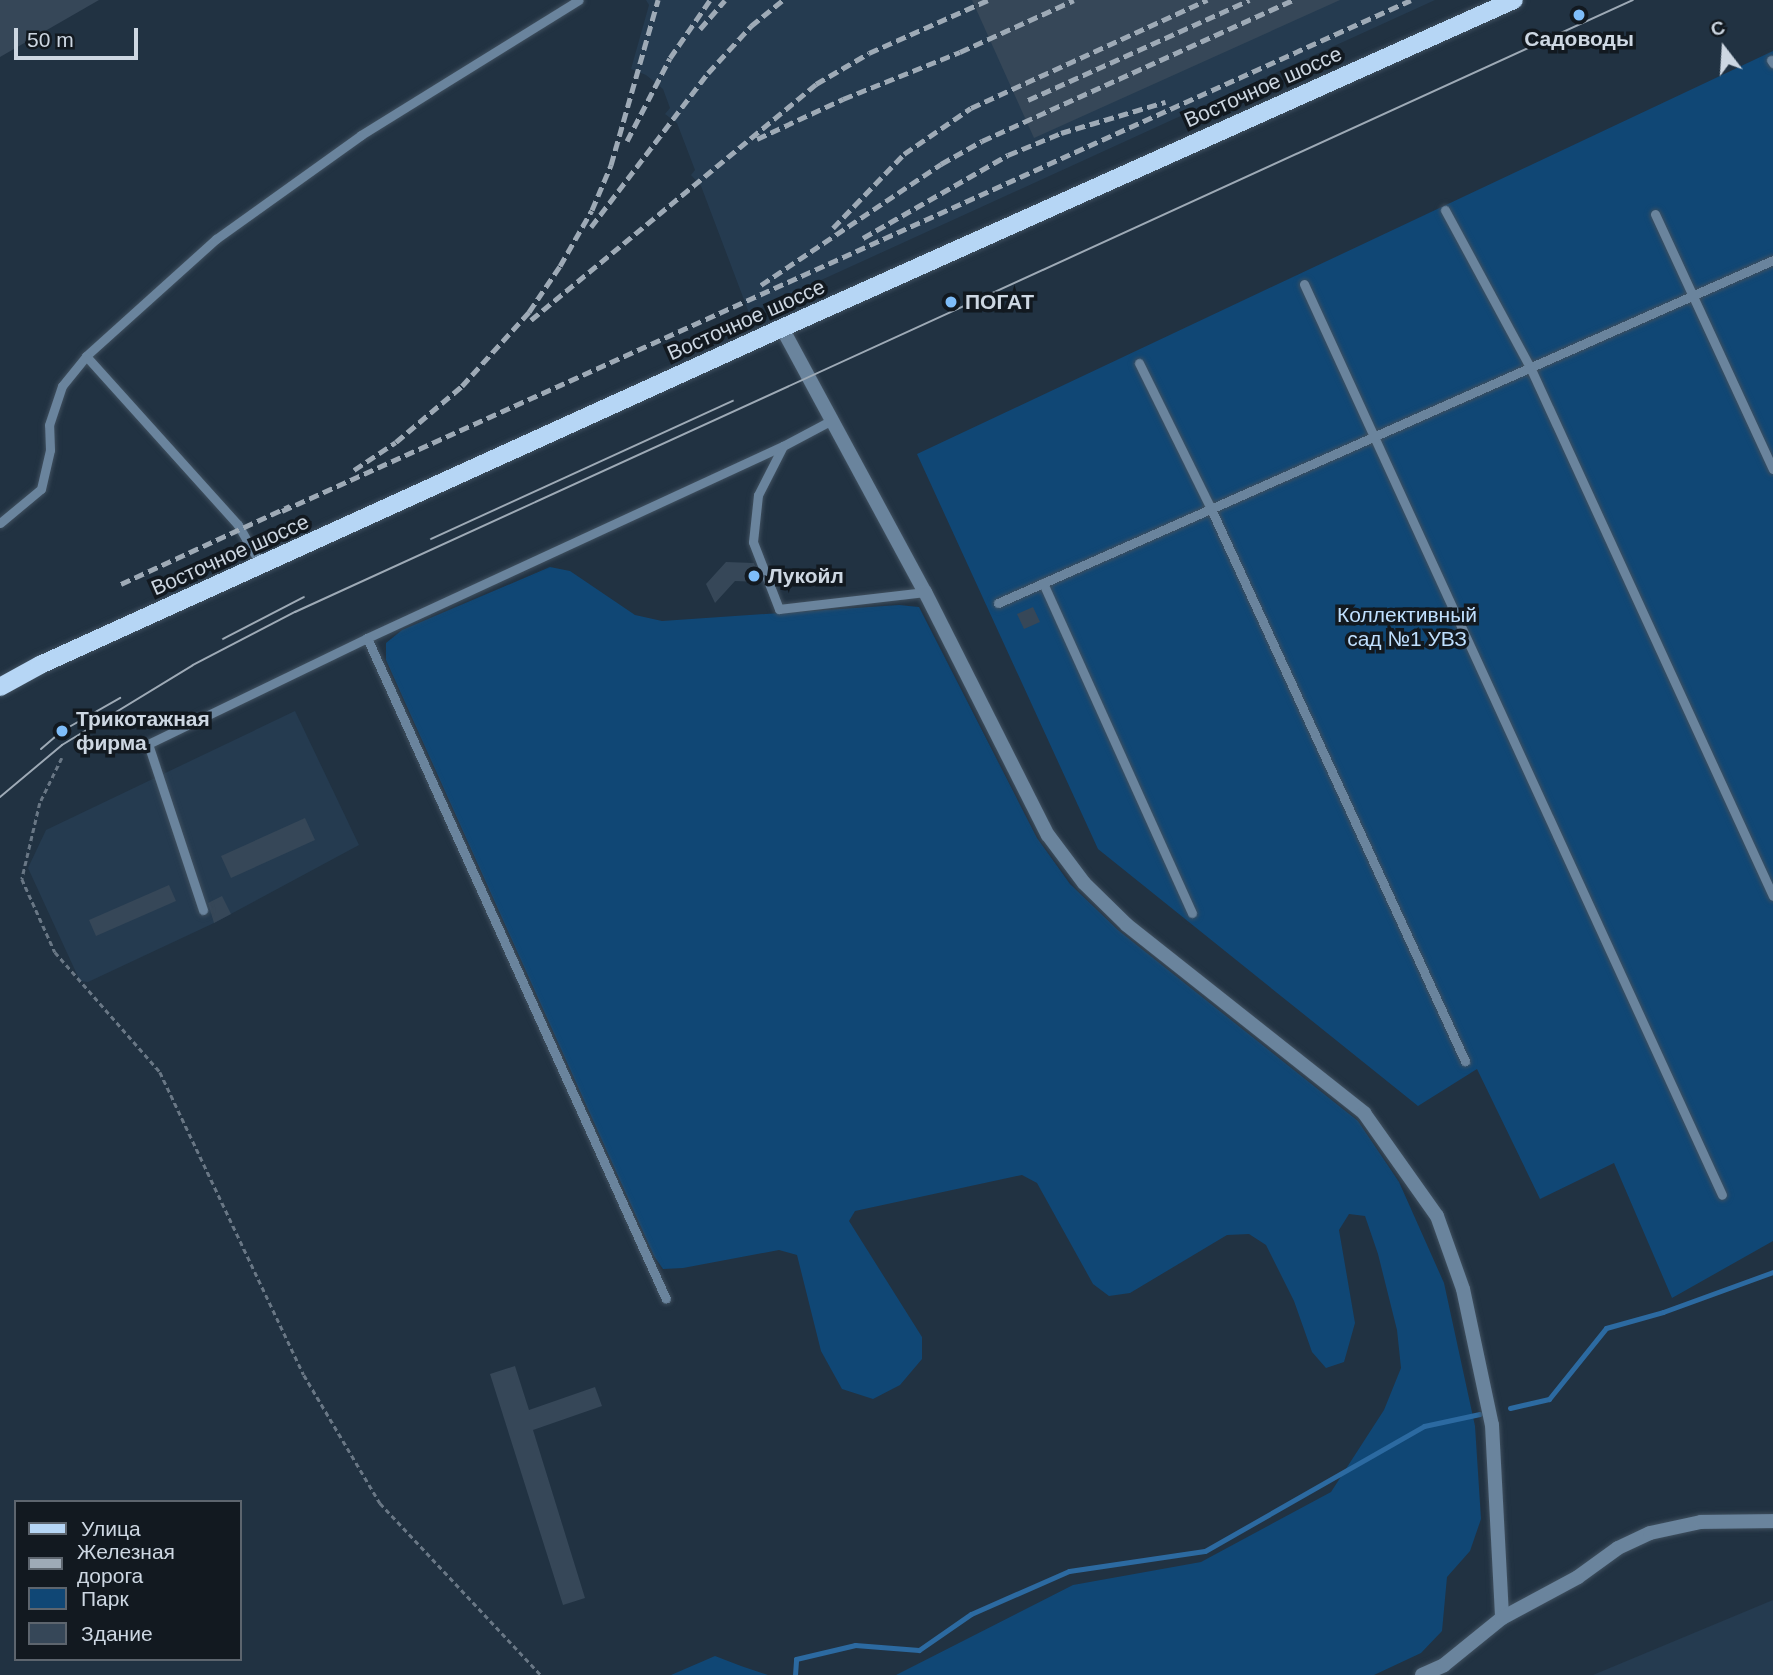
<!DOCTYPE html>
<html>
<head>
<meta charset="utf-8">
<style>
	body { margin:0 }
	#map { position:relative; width:1773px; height:1675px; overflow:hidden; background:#213242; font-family:Arial,sans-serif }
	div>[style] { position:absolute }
	.built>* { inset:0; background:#253b50 }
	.green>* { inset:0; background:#104775 }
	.stream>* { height:5px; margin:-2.5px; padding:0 2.5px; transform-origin:2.5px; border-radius:2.5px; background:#2c6aa1 }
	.building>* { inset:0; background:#364758 }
	.path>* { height:2.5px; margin-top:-1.25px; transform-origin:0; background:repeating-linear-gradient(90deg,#697785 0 5px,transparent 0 8.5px) }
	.roads { filter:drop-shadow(0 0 2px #40505f) drop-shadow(0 0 2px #40505f) }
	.lane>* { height:9px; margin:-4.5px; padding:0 4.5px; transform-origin:4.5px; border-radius:4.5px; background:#6a849d }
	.street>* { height:14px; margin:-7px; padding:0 7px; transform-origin:7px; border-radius:7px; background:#6a849d }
	.primary>* { height:18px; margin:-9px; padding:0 9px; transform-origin:9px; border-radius:9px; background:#b6d6f5 }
	.tram>* { height:2px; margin:-1px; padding:0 1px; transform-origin:1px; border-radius:1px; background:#9eaab6 }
	.rail>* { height:5px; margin-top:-2.5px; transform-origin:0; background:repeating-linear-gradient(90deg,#9eaab6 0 10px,transparent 0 15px) }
	.dots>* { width:19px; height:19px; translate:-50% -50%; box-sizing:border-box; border:4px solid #121920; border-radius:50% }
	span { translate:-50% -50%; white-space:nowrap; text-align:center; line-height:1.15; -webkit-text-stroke:7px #121920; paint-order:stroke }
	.poi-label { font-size:21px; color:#cdd7e2; font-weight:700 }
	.left { translate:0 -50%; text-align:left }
	.street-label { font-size:21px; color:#cdd7e2 }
	.park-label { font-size:21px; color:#bfdffe }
	.legend { position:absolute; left:14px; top:1500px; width:228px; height:161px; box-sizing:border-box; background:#121920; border:2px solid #5d656e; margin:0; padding:9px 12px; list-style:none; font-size:21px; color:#cdd7e2 }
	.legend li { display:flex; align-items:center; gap:14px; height:35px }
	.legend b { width:35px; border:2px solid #5d656e }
	.north { position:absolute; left:1689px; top:14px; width:70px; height:70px; -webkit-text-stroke:5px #121920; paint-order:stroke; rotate:343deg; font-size:19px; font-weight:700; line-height:28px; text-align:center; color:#cdd7e2 }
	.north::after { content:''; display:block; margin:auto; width:24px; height:32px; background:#cdd7e2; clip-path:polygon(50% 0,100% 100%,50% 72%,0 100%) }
	.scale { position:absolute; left:14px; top:28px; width:124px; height:32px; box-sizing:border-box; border:4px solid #cdd7e2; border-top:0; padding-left:9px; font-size:21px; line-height:24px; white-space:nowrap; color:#cdd7e2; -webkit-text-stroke:5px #121920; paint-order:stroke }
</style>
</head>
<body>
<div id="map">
	<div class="built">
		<i style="clip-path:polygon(646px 0,1435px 0,749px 313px,701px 186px,691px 175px,695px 170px,677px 123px,665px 114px,670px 108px,663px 89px,646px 75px,631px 69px,649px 5px)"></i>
		<i style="clip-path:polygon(295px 711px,359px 845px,214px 923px,88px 982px,80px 981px,28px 868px,46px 830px)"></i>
		<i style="clip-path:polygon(1773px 1600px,1773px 1675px,1593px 1675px)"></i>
	</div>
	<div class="green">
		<i style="clip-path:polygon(1773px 51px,1773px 1241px,1672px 1298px,1614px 1163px,1540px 1199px,1477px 1069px,1418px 1106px,1098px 849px,917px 454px)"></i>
		<i style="clip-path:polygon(550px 567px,570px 571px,635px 615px,662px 621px,899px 605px,919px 607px,1037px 838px,1070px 884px,1118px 930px,1358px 1121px,1399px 1182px,1444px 1283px,1475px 1426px,1481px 1519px,1470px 1551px,1447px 1577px,1442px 1631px,1421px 1653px,1374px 1675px,896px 1675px,1073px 1585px,1201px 1562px,1331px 1492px,1384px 1410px,1401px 1368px,1397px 1330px,1378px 1254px,1365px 1216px,1349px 1214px,1339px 1230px,1355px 1323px,1344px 1362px,1326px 1368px,1312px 1352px,1294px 1301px,1266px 1245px,1249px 1234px,1227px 1235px,1130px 1293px,1109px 1296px,1093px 1284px,1037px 1183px,1022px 1175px,855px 1211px,849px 1221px,922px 1337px,922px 1359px,900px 1385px,873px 1399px,842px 1389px,821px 1351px,797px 1255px,779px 1250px,683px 1268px,663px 1269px,654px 1256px,386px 660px,386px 643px,402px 630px)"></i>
		<i style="clip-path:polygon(715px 1656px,741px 1666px,768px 1675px,671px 1675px)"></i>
	</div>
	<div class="stream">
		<i style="left:1510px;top:1408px;width:40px;rotate:-13deg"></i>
		<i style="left:1549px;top:1399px;width:91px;rotate:-51.2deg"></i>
		<i style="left:1606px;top:1328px;width:59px;rotate:-15.7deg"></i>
		<i style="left:1663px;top:1312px;width:117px;rotate:-20deg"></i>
		<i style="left:795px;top:1675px;width:16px;rotate:-86deg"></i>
		<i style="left:796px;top:1659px;width:61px;rotate:-13.3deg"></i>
		<i style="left:855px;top:1645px;width:64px;rotate:4.5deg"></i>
		<i style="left:919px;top:1650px;width:63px;rotate:-34.7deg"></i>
		<i style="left:971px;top:1614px;width:107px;rotate:-23.7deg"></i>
		<i style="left:1069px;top:1571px;width:137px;rotate:-8.4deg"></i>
		<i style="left:1205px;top:1551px;width:252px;rotate:-29.7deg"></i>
		<i style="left:1424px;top:1426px;width:57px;rotate:-12.1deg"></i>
	</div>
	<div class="building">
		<i style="clip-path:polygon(0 0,99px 0,0 57px)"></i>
		<i style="clip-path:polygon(972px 0,1340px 0,1034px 138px)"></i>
		<i style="clip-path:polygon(726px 562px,754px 563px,761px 582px,735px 581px,715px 603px,706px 584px)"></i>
		<i style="clip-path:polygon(1033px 607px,1040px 622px,1024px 629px,1017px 614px)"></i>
		<i style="clip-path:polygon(305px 818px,315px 840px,231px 878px,221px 856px)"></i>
		<i style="clip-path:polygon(169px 885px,176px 901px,96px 936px,89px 920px)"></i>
		<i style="clip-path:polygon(222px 896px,231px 914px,214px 923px,208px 903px)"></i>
		<i style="clip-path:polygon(515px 1366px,529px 1410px,595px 1387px,602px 1406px,533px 1430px,585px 1598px,563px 1605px,490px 1374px)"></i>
	</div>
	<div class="path">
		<i style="left:62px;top:758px;width:50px;rotate:116.1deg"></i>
		<i style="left:40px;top:803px;width:78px;rotate:103.3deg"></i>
		<i style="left:22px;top:879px;width:80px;rotate:65.7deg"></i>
		<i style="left:55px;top:952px;width:159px;rotate:48.8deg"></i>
		<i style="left:160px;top:1072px;width:335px;rotate:64.6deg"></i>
		<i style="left:304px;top:1375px;width:149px;rotate:59.3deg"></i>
		<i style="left:380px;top:1503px;width:236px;rotate:46.9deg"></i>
	</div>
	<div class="roads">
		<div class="lane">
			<i style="left:1771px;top:60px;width:4px;rotate:56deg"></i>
			<i style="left:1445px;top:210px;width:179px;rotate:61.6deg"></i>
			<i style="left:1530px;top:367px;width:582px;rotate:65.33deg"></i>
			<i style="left:1655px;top:214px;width:281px;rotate:65.2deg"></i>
			<i style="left:1304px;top:284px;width:1002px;rotate:65.35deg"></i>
			<i style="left:86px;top:356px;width:175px;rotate:-42deg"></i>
			<i style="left:216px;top:239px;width:178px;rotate:-35.6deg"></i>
			<i style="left:361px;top:135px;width:256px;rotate:-31.8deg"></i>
			<i style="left:1139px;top:363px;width:163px;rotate:63.7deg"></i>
			<i style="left:1211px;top:509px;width:608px;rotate:65.29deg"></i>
			<i style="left:832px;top:420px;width:55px;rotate:152deg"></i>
			<i style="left:783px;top:446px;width:55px;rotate:117deg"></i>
			<i style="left:758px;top:495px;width:47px;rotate:96.1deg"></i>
			<i style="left:753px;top:542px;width:72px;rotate:68.8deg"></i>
			<i style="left:779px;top:609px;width:147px;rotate:-6.6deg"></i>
			<i style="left:0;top:523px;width:53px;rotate:-39.7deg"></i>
			<i style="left:41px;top:489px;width:40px;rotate:-77deg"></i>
			<i style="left:50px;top:450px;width:25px;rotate:-92deg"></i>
			<i style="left:49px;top:425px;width:41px;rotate:-71.6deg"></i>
			<i style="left:62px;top:386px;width:38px;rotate:-51deg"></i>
			<i style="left:86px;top:356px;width:227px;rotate:48deg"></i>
			<i style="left:238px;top:525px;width:46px;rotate:60.1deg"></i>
			<i style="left:1043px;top:583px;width:362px;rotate:65.7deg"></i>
			<i style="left:998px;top:603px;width:848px;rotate:-23.87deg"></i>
			<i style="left:367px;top:638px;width:725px;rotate:65.66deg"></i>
			<i style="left:203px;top:910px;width:175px;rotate:-108.3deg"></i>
			<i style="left:148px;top:744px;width:243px;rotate:-25.8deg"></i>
			<i style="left:367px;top:638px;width:458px;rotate:-24.8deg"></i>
		</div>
		<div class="street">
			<i style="left:782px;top:328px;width:300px;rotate:61.6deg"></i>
			<i style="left:925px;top:592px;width:272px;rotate:63.2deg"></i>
			<i style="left:1048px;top:835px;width:60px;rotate:53.1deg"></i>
			<i style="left:1084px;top:883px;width:60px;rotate:44.3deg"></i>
			<i style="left:1127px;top:925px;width:303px;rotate:38.4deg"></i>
			<i style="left:1364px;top:1113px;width:126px;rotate:54.7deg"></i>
			<i style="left:1437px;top:1216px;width:77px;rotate:70.4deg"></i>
			<i style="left:1463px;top:1289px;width:139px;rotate:78deg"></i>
			<i style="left:1492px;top:1425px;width:193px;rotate:87deg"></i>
			<i style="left:1422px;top:1675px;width:24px;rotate:-24deg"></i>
			<i style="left:1444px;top:1665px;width:75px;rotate:-39deg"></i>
			<i style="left:1502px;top:1618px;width:86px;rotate:-28.3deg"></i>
			<i style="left:1578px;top:1577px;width:49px;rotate:-35.9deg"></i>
			<i style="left:1618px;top:1548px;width:35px;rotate:-25deg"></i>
			<i style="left:1650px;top:1533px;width:52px;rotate:-12.2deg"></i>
			<i style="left:1701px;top:1522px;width:72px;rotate:-0.8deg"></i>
		</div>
		<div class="primary">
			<i style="left:0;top:687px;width:46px;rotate:-28.8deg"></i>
			<i style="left:40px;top:665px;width:815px;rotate:-24.43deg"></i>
			<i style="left:782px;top:328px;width:802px;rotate:-24.14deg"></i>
		</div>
	</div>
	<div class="tram">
		<i style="left:431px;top:539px;width:332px;rotate:-24.6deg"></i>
		<i style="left:223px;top:639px;width:91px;rotate:-27.4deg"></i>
		<i style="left:41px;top:749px;width:28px;rotate:-41deg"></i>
		<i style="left:62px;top:731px;width:67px;rotate:-29.6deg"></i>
		<i style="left:0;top:797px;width:81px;rotate:-40deg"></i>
		<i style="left:62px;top:745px;width:153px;rotate:-31.4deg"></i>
		<i style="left:193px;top:665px;width:115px;rotate:-27.5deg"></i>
		<i style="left:295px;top:612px;width:1471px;rotate:-24.58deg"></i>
	</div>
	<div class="rail">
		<i style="left:700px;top:29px;width:38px;rotate:-49deg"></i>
		<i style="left:1028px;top:100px;width:243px;rotate:-24.3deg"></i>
		<i style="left:757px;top:139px;width:95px;rotate:-24.9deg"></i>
		<i style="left:843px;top:99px;width:126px;rotate:-21.9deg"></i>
		<i style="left:960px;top:52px;width:125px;rotate:-24.5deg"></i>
		<i style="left:627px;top:141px;width:93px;rotate:-62.6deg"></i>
		<i style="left:670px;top:58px;width:70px;rotate:-55.4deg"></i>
		<i style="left:591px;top:227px;width:193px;rotate:-52.8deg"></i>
		<i style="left:708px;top:73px;width:64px;rotate:-47.5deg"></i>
		<i style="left:751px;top:26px;width:41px;rotate:-39.1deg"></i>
		<i style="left:833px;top:228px;width:103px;rotate:-46.2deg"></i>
		<i style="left:904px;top:154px;width:81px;rotate:-34.5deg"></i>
		<i style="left:971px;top:108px;width:260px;rotate:-24.6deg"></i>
		<i style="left:863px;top:238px;width:167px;rotate:-29.8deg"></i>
		<i style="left:1008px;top:155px;width:57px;rotate:-22.5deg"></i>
		<i style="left:1061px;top:133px;width:109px;rotate:-16.6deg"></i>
		<i style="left:761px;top:285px;width:217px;rotate:-33.9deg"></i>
		<i style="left:941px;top:164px;width:47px;rotate:-29.3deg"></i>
		<i style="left:982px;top:141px;width:341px;rotate:-24.4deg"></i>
		<i style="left:531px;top:320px;width:370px;rotate:-39.6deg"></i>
		<i style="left:816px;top:84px;width:61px;rotate:-30.3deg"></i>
		<i style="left:869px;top:53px;width:130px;rotate:-24deg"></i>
		<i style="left:354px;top:470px;width:50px;rotate:-33.7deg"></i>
		<i style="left:396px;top:442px;width:87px;rotate:-40.3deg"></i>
		<i style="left:462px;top:386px;width:100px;rotate:-47.8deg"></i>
		<i style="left:529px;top:312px;width:55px;rotate:-56deg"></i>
		<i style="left:560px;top:266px;width:64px;rotate:-60.3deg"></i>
		<i style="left:592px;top:210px;width:49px;rotate:-67.1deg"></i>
		<i style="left:611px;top:165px;width:172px;rotate:-74.1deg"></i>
		<i style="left:282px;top:511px;width:1239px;rotate:-24.35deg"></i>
		<i style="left:121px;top:584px;width:186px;rotate:-24.8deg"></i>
	</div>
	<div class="dots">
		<i style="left:1579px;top:15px;background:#7ebdf9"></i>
		<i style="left:951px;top:302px;background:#7ebdf9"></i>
		<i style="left:754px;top:576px;background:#7ebdf9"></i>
		<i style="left:62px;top:731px;background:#7ebdf9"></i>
	</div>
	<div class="poi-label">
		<span style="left:1579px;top:39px">Садоводы</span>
		<span class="left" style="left:965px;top:302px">ПОГАТ</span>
		<span class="left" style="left:768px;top:576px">Лукойл</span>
		<span class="left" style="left:76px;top:731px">Трикотажная<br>фирма</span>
	</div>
	<div class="street-label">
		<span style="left:1263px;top:87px;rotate:-24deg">Восточное шоссе</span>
		<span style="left:746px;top:320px;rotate:-24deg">Восточное шоссе</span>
		<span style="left:230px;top:555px;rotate:-24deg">Восточное шоссе</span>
	</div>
	<div class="park-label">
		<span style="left:1407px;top:627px">Коллективный<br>сад №1 УВЗ</span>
	</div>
	<ul class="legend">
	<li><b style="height:9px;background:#b6d6f5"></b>Улица</li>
	<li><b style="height:9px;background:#9eaab6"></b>Железная дорога</li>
	<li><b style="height:19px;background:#104775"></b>Парк</li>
	<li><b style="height:19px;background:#364758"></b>Здание</li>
	</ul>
	<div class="north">С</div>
	<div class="scale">50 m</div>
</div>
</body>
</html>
